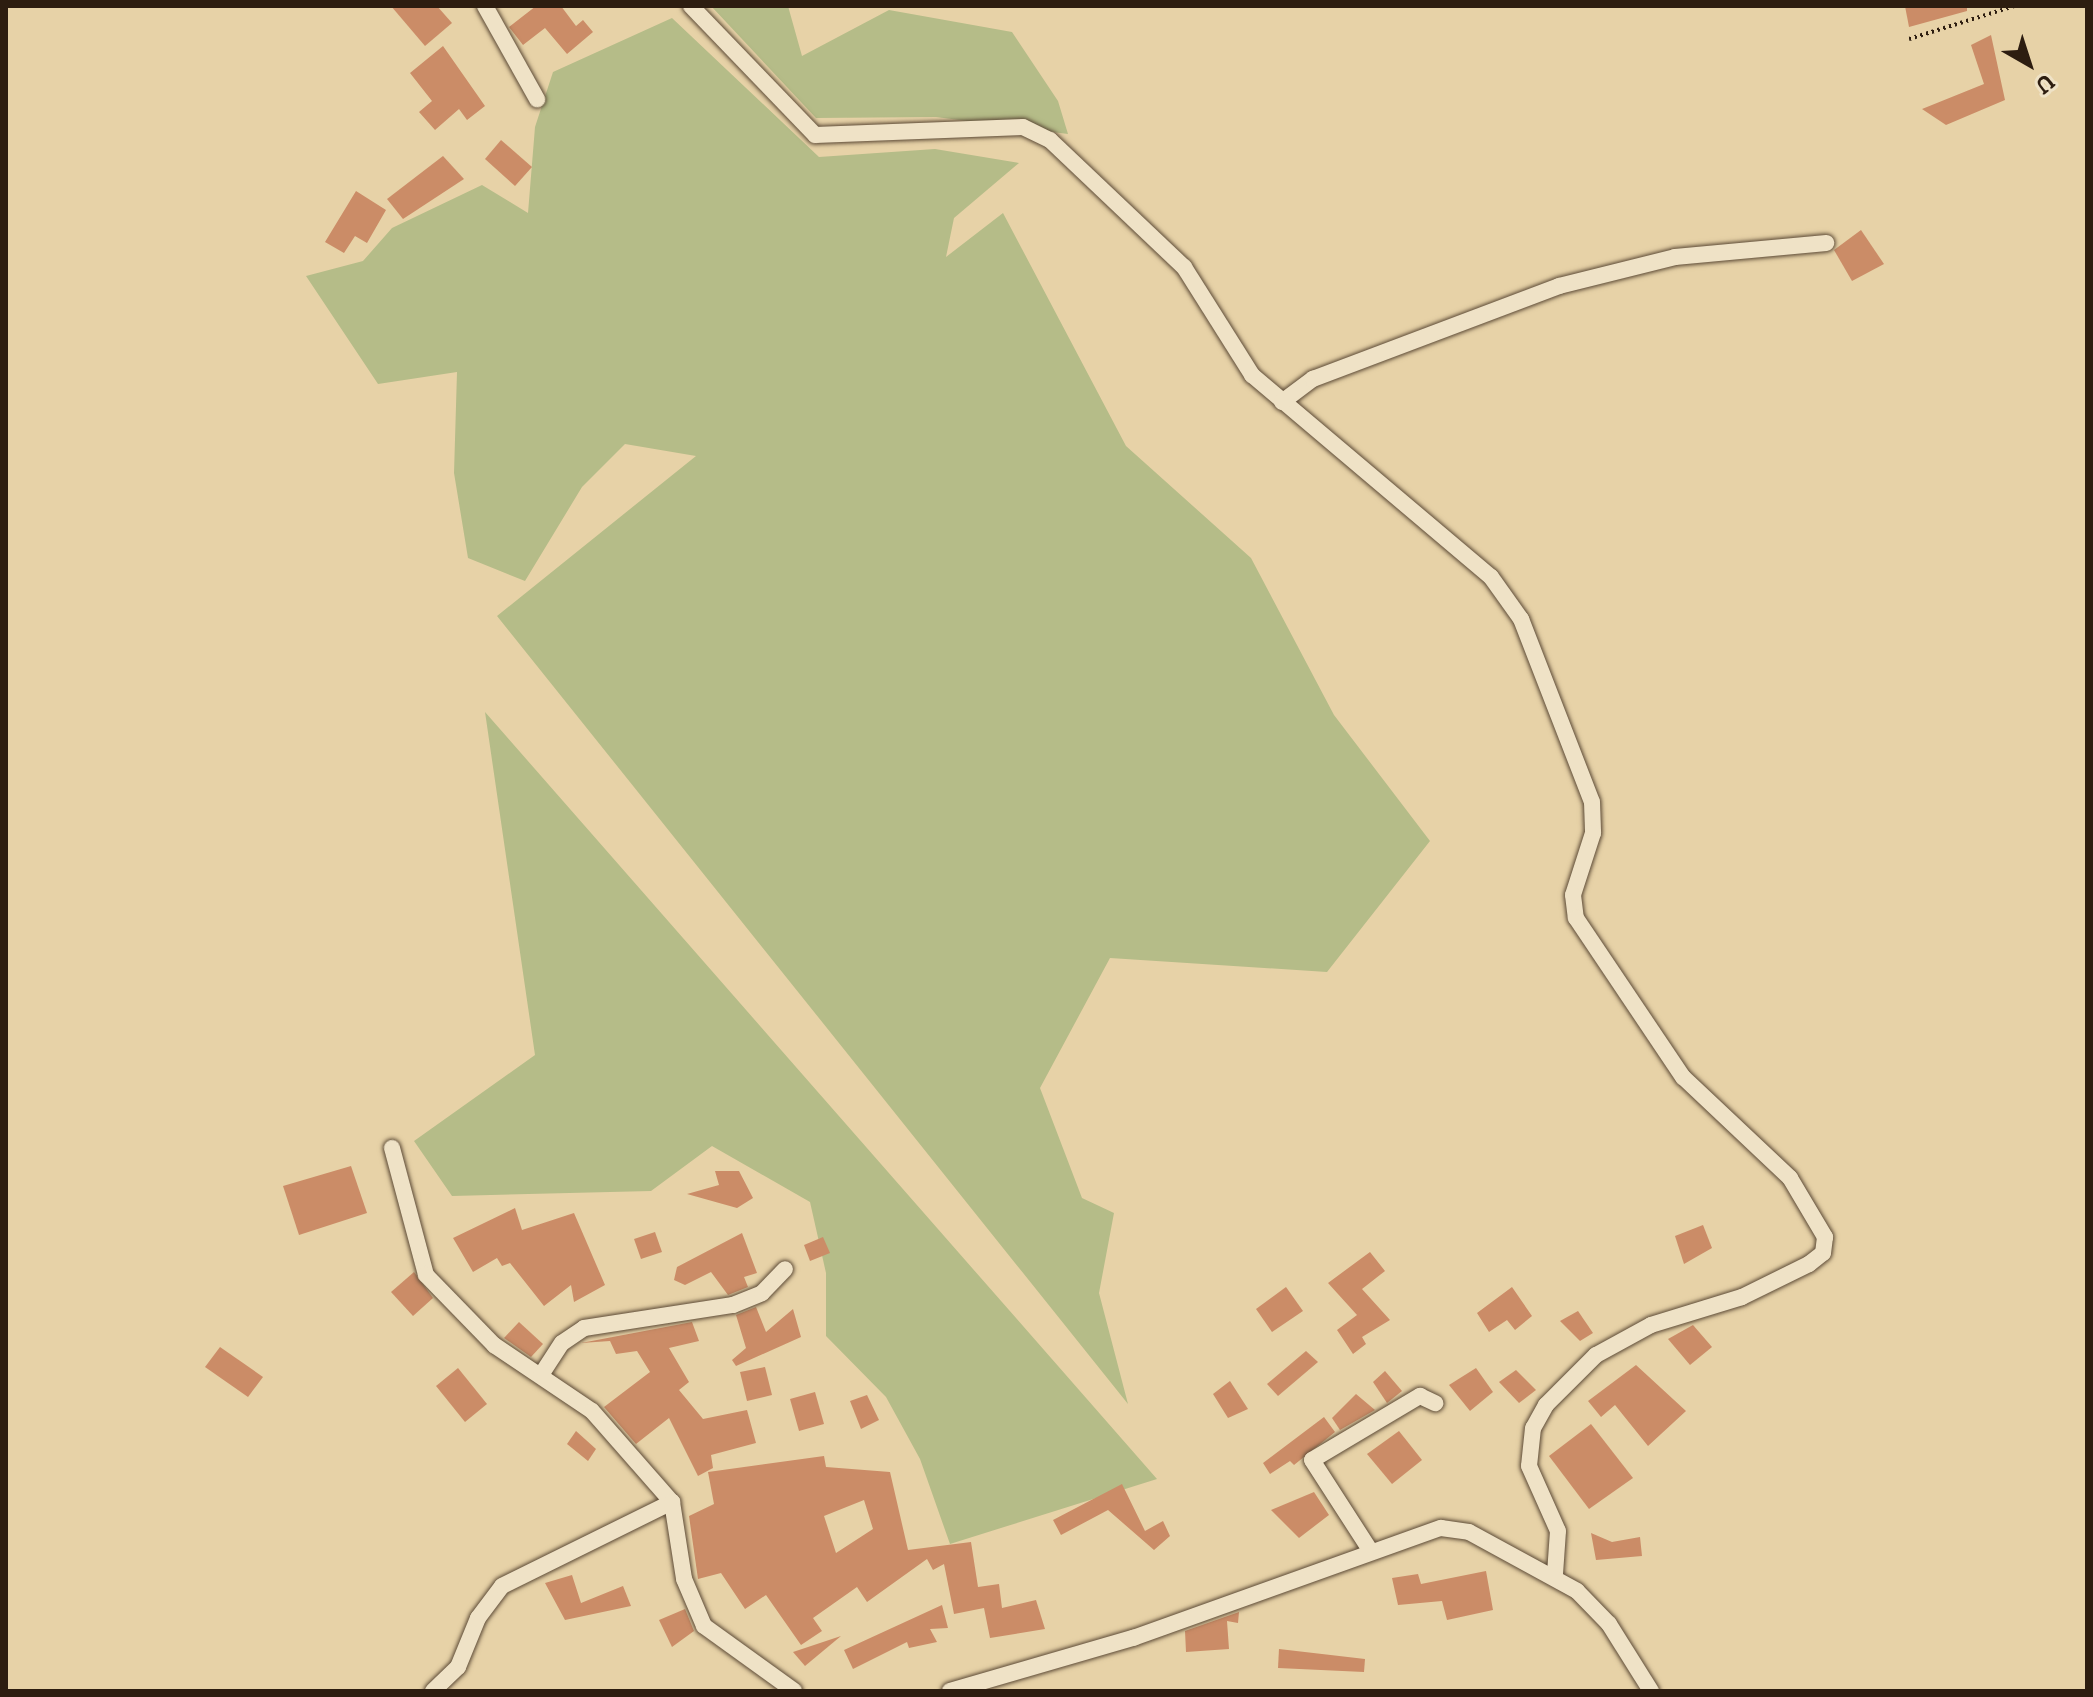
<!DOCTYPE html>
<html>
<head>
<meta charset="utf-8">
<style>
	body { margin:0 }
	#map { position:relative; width:2093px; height:1697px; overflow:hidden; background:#e7d2a7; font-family:"IM FELL DW Pica",serif }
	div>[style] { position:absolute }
	.green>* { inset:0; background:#b5bc88 }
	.building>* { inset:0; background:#cb8c67 }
	.path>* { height:4px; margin-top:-2px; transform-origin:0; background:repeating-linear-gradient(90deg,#2d1d10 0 2px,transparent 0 6px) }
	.roads { filter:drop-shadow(0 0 2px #5c4a36) drop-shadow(0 0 2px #5c4a36) }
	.street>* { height:16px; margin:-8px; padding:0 8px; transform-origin:8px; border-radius:8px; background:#efe2c6 }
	span { translate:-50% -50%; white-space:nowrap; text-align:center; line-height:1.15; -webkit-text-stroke:8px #efe2c6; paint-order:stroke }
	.frame { position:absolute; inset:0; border:8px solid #2d1d10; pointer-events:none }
	.north { position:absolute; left:1989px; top:24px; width:80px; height:80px; -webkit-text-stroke:6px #efe2c6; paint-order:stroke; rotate:141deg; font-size:22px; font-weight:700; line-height:32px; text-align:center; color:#2d1d10 }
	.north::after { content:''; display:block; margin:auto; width:28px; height:36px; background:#2d1d10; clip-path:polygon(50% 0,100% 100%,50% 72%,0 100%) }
</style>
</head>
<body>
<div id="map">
	<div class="green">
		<i style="clip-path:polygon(711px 6px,788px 6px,802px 56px,889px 10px,1012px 32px,1058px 101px,1068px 134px,936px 117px,816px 118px)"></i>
		<i style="clip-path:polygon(672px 18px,819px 157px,935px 149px,1019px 163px,954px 218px,946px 257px,1003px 213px,1126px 446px,1251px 558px,1334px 715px,1430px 841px,1327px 972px,1110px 958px,1040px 1088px,1082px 1198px,1114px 1213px,1099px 1293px,1128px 1404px,497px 616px,696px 456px,625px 444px,582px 487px,525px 581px,468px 558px,454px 473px,457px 372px,378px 384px,306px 276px,363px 261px,392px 228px,482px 185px,528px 213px,535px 127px,553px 72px)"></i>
		<i style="clip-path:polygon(485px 712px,1157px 1479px,950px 1544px,920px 1459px,886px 1397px,826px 1336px,826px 1273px,810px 1202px,712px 1146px,651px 1191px,452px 1196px,414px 1141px,535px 1055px)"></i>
	</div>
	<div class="building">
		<i style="clip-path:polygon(391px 6px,437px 6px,452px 23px,425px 46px)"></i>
		<i style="clip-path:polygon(536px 6px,561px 6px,576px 26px,583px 20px,593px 32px,567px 54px,545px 28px,523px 45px,509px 27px)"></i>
		<i style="clip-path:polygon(1905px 6px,1967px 6px,1967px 11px,1909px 27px)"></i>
		<i style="clip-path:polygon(1991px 35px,2005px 100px,1946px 125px,1922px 109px,1984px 84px,1971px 45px)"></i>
		<i style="clip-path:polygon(443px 46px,485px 106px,467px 120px,459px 109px,435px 130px,419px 112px,432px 101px,410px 73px)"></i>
		<i style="clip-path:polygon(501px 140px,532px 167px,515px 186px,485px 159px)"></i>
		<i style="clip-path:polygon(443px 156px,464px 179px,403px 219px,387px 199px)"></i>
		<i style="clip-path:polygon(356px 191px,386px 210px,367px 243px,355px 236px,344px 253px,325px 242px)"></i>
		<i style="clip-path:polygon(1861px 230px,1884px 264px,1852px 281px,1834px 250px)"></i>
		<i style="clip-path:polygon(351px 1166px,367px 1213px,299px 1235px,283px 1186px)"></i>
		<i style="clip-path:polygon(715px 1171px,739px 1171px,753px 1198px,737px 1208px,687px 1194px,719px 1185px)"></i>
		<i style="clip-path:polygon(515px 1208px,522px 1230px,574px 1213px,605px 1285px,574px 1302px,571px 1285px,544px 1306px,510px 1263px,502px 1266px,497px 1258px,473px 1272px,453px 1238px)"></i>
		<i style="clip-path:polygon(1703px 1225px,1712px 1248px,1684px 1264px,1675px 1236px)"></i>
		<i style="clip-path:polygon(655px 1232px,662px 1252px,641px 1259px,634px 1239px)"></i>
		<i style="clip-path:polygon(742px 1233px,757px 1273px,744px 1277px,748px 1287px,728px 1295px,711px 1272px,685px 1285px,674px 1280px,677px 1267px)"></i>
		<i style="clip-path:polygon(823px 1237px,830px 1253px,810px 1261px,804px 1245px)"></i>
		<i style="clip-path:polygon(1370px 1252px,1385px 1271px,1362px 1289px,1390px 1320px,1362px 1337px,1366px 1344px,1353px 1354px,1337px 1330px,1357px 1315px,1328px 1283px)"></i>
		<i style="clip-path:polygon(414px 1272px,433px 1298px,413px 1316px,391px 1292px)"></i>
		<i style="clip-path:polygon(1286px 1287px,1303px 1311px,1272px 1332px,1256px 1309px)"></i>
		<i style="clip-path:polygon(1512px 1287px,1532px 1316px,1515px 1330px,1507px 1320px,1489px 1332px,1477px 1313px)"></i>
		<i style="clip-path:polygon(756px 1307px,766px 1332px,793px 1309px,801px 1337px,736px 1366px,732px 1360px,746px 1348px,736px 1315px)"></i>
		<i style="clip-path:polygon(1578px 1311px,1593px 1333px,1580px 1341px,1560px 1321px)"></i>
		<i style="clip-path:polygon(519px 1322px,543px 1344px,531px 1357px,504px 1338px)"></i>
		<i style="clip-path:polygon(692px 1322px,699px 1341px,669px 1348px,689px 1382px,679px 1390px,703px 1419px,747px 1410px,756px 1443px,711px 1455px,713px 1468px,698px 1476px,669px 1418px,636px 1444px,604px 1407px,650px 1372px,637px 1351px,616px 1354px,610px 1341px,581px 1343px)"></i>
		<i style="clip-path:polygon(1693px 1325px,1712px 1347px,1690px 1365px,1668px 1339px)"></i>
		<i style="clip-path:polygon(220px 1347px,263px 1377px,248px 1397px,205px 1367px)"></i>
		<i style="clip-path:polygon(1306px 1351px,1318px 1362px,1278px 1396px,1267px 1384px)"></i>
		<i style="clip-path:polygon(1636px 1365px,1686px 1411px,1648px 1446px,1615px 1405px,1601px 1417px,1588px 1401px)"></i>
		<i style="clip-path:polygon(765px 1367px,772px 1395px,747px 1401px,740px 1372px)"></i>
		<i style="clip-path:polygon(458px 1368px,487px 1404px,465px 1422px,436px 1386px)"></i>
		<i style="clip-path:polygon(1476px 1368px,1493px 1392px,1470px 1411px,1449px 1385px)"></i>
		<i style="clip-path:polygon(1516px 1370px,1536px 1390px,1519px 1403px,1499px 1382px)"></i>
		<i style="clip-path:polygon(1385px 1371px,1402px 1391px,1387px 1403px,1373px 1382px)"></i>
		<i style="clip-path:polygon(1230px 1381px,1248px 1409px,1228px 1418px,1213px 1394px)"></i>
		<i style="clip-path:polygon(815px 1392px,824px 1424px,799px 1431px,790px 1399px)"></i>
		<i style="clip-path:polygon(1356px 1394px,1375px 1410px,1340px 1430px,1332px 1418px)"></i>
		<i style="clip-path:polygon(867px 1395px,879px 1420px,861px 1429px,850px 1401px)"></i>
		<i style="clip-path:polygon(1324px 1417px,1335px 1432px,1294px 1465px,1290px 1461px,1270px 1474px,1263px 1463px)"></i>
		<i style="clip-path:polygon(1591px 1424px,1633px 1478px,1589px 1509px,1549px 1456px)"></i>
		<i style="clip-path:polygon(576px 1431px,596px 1449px,588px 1461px,567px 1444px)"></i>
		<i style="clip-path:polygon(1399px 1431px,1422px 1460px,1392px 1484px,1367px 1454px)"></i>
		<i style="clip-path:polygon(evenodd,824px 1456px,826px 1467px,890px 1472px,908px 1550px,971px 1542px,978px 1587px,999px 1584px,1002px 1608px,1036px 1600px,1045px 1629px,990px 1638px,984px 1608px,954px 1614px,944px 1564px,933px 1570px,927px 1559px,867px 1602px,857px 1587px,813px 1618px,822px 1631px,801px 1645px,766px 1595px,745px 1609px,721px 1573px,698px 1579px,689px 1516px,714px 1504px,708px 1472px,824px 1456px,864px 1500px,873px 1529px,836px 1553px,824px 1516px,864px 1500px)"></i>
		<i style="clip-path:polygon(1122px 1484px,1145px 1531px,1163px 1521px,1170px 1536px,1154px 1550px,1108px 1510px,1061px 1535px,1053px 1520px)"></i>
		<i style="clip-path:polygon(1314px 1492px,1329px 1515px,1299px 1538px,1271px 1510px)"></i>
		<i style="clip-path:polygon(1591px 1533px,1612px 1542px,1640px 1537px,1642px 1556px,1596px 1560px)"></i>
		<i style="clip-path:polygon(1486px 1571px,1493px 1610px,1447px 1620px,1442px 1601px,1398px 1605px,1392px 1578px,1418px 1574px,1421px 1584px)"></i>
		<i style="clip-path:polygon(572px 1575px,581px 1603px,623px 1586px,631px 1606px,565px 1620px,545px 1583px)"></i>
		<i style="clip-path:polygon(942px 1605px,948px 1628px,930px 1629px,937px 1642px,909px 1648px,907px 1642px,853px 1669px,844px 1650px)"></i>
		<i style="clip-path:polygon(685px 1609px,694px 1631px,672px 1647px,659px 1620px)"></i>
		<i style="clip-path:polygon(1239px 1612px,1238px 1623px,1227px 1621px,1229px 1649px,1186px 1652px,1185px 1631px)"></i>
		<i style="clip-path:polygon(841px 1636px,805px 1666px,793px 1652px)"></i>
		<i style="clip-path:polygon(1279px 1649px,1365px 1659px,1364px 1672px,1278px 1668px)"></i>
	</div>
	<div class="path">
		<i style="left:1909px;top:39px;width:110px;rotate:-17.4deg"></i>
	</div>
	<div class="roads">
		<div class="street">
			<i style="left:485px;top:6px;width:107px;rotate:60.8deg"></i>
			<i style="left:691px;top:6px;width:179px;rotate:46.1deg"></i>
			<i style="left:815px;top:135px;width:208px;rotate:-2.2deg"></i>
			<i style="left:1023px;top:127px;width:30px;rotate:26deg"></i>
			<i style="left:1050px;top:140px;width:185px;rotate:43.5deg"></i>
			<i style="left:1184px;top:267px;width:128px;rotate:57.8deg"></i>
			<i style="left:1252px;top:375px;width:313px;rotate:40.2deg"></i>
			<i style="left:1491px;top:577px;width:52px;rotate:54.5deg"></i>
			<i style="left:1521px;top:619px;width:196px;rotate:68.8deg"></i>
			<i style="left:1592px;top:802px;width:31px;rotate:88deg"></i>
			<i style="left:1593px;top:833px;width:65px;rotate:107.9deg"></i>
			<i style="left:1573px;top:895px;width:23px;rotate:83deg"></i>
			<i style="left:1576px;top:918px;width:192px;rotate:56.1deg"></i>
			<i style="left:1683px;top:1077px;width:147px;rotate:43.3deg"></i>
			<i style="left:1790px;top:1178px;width:69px;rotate:59.3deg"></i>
			<i style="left:1825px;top:1237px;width:16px;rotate:97deg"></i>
			<i style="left:1823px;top:1253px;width:18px;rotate:142deg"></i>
			<i style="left:1809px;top:1264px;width:75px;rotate:153.8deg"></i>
			<i style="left:1742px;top:1297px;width:95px;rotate:162.9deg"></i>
			<i style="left:1651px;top:1325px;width:63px;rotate:151.4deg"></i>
			<i style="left:1596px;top:1355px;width:71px;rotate:135deg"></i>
			<i style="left:1546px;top:1405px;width:26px;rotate:119deg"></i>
			<i style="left:1533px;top:1428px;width:38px;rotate:96deg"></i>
			<i style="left:1529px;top:1466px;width:71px;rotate:66deg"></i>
			<i style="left:1558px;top:1531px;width:43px;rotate:94deg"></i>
			<i style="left:1282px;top:402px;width:39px;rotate:-37deg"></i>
			<i style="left:1313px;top:379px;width:263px;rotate:-20.7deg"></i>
			<i style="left:1559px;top:286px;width:120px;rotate:-14deg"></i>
			<i style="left:1675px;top:257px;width:152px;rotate:-5.3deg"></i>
			<i style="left:392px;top:1148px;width:131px;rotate:75deg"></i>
			<i style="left:426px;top:1275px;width:98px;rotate:45.8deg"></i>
			<i style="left:494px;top:1345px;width:118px;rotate:34deg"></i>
			<i style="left:592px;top:1411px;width:121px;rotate:48.7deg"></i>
			<i style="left:541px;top:1375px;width:38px;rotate:-57deg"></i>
			<i style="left:562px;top:1343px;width:27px;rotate:-34deg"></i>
			<i style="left:584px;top:1328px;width:151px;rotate:-8.8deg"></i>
			<i style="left:733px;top:1305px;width:31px;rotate:-22deg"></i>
			<i style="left:762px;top:1293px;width:33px;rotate:-46deg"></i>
			<i style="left:1370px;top:1550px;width:107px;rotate:-122.8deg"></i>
			<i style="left:1312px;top:1460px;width:126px;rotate:-30.7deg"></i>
			<i style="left:1420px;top:1396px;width:17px;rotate:25deg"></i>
			<i style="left:433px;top:1691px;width:35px;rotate:-44deg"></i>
			<i style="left:458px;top:1667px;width:53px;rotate:-67.8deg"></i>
			<i style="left:478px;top:1618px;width:40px;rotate:-53deg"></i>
			<i style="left:502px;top:1586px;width:190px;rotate:-26.3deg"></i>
			<i style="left:672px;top:1502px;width:78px;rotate:81.1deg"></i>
			<i style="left:684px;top:1579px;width:51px;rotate:66.9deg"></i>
			<i style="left:704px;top:1626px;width:111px;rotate:35.8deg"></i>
			<i style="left:950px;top:1691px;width:191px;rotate:-16.2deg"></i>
			<i style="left:1133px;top:1638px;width:327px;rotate:-19.7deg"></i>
			<i style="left:1441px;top:1528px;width:28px;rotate:8deg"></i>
			<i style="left:1469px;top:1532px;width:123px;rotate:28.6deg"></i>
			<i style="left:1577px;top:1591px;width:46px;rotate:45.9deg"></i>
			<i style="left:1609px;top:1624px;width:79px;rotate:57.9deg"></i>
		</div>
	</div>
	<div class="frame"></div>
	<div class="north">U</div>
</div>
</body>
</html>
